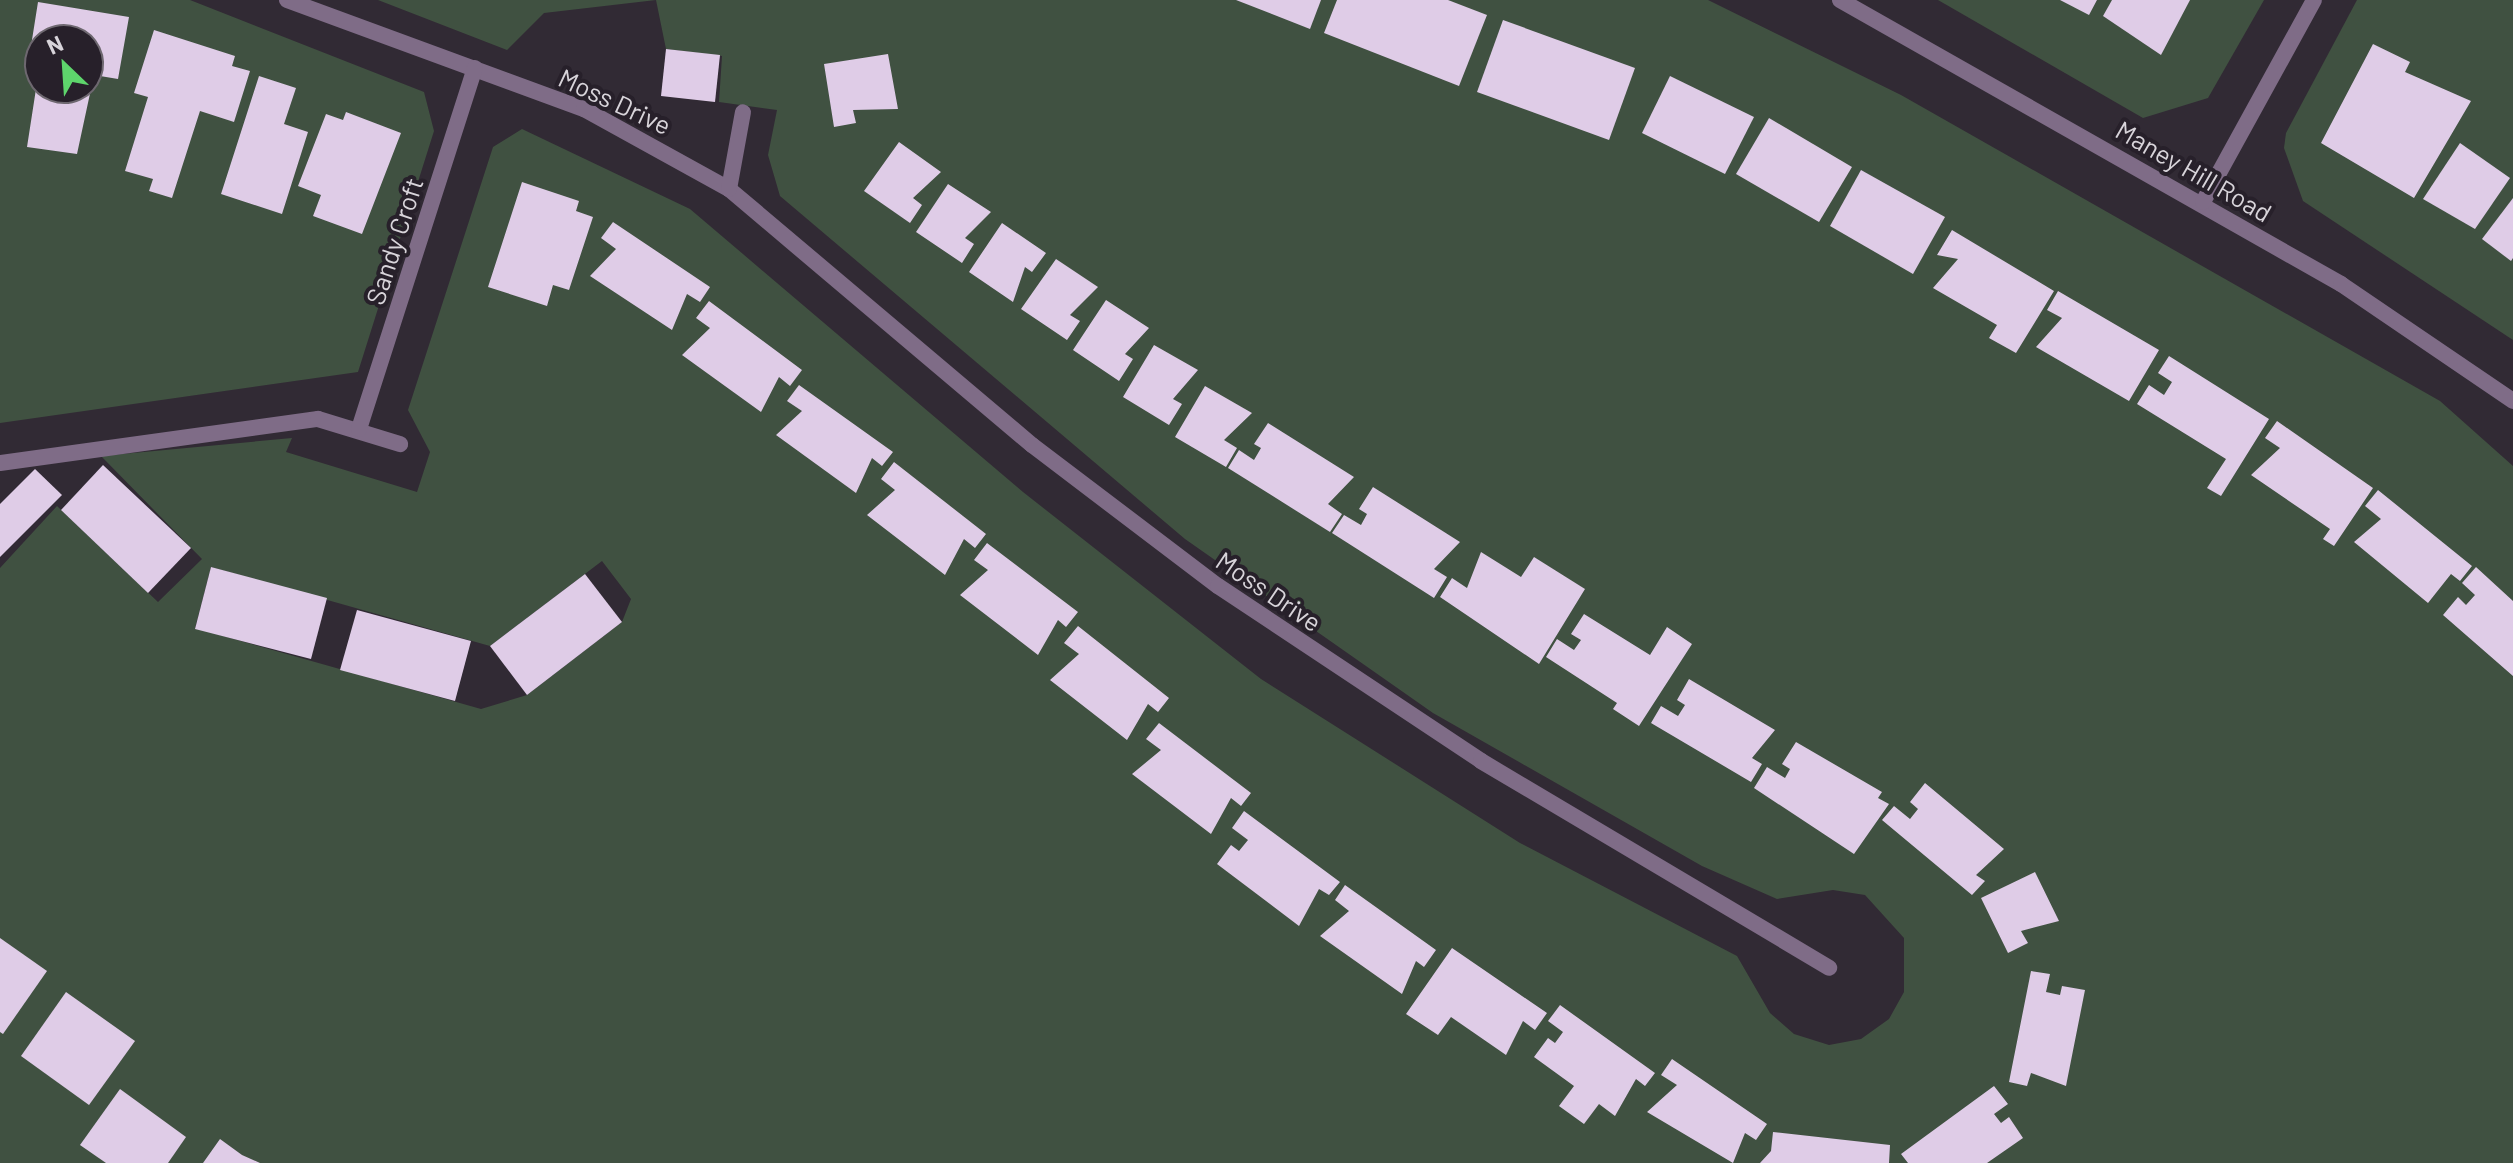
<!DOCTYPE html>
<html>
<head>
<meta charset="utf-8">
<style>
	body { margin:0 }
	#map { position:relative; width:2513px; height:1163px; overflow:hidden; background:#312a34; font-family:Barlow,sans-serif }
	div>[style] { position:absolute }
	.green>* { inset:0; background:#405141 }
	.building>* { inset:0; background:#dfcce7 }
	.lane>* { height:16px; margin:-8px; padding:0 8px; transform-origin:8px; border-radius:8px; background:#7f6c87 }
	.street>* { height:16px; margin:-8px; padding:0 8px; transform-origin:8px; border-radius:8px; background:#7f6c87 }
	span { translate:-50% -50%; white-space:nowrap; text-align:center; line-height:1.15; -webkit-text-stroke:8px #27202a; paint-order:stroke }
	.street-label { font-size:26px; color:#d8d4da }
	.north { position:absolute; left:24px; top:24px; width:80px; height:80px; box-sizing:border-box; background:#27202a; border:2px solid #6e6870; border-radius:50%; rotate:335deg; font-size:22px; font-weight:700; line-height:32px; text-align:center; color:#d8d4da }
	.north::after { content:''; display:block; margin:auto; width:28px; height:36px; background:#5ed56c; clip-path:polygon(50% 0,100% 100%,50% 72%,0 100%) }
</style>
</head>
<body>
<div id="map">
	<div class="green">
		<i style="clip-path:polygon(evenodd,0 0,190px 0,424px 92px,434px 131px,358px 372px,0 423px,0 0,40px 40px,88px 40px,88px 88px,40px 88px,40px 40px)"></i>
		<i style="clip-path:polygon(evenodd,378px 0,1708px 0,1901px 95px,2440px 401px,2513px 466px,2513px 1163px,0 1163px,0 568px,57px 506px,158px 602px,202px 559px,101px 456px,292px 438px,286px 452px,417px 492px,430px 452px,408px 410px,493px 147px,522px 129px,690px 209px,1023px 492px,1261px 679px,1520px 843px,1737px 956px,1770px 1013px,1794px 1034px,1829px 1045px,1861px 1039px,1889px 1019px,1904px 992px,1904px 938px,1865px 895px,1833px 890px,1777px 899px,1702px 866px,1433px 713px,1185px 539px,780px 196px,768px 155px,777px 110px,719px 102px,722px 56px,666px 49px,656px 0,544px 13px,507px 50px,378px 0,602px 561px,631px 599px,622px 622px,527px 695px,481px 709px,195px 628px,211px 567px,490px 646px,602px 561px)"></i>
		<i style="clip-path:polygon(1938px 0,2264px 0,2208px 98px,2143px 118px)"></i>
		<i style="clip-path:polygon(2357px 0,2513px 0,2513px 340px,2303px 201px,2284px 148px,2286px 133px)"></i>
	</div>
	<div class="building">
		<i style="clip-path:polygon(1236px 0,1321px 0,1310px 29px)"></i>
		<i style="clip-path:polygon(1337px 0,1448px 0,1487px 15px,1459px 86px,1324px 33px)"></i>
		<i style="clip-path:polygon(2060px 0,2097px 0,2089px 15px)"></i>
		<i style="clip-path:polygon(2112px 0,2190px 0,2161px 55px,2103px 16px)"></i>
		<i style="clip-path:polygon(38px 2px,129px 17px,118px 79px,94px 75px,77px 154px,27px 147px,38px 76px,40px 88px,88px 88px,88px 40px,40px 40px,40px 68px,28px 65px)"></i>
		<i style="clip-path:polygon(1503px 20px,1635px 68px,1609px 140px,1477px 92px)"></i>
		<i style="clip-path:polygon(154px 30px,235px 56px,232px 66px,250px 71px,234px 122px,200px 111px,172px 198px,149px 191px,153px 179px,125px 171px,148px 97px,134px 93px)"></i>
		<i style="clip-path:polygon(2373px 44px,2410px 62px,2405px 72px,2471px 101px,2414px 198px,2321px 143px)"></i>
		<i style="clip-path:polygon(666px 49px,720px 55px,715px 102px,661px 96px)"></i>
		<i style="clip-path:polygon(888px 54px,898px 109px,853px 110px,856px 123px,834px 127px,824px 64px)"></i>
		<i style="clip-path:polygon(259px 76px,296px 88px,284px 124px,308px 132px,282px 214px,221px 194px)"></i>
		<i style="clip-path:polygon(1670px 76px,1754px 117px,1725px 174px,1642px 133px)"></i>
		<i style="clip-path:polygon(346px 112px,401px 133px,362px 234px,313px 216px,321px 195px,298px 186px,326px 114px,343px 120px)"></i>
		<i style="clip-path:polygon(1769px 118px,1852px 167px,1819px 222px,1736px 174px)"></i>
		<i style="clip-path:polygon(899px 142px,941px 172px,913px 198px,922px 205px,910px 223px,864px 191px)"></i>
		<i style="clip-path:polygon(2460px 143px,2510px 178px,2475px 229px,2423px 199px)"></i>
		<i style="clip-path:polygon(1861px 170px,1945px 217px,1913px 274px,1830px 226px)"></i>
		<i style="clip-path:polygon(522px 182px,579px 201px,576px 211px,593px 217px,569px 290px,553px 285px,547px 306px,488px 287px)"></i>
		<i style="clip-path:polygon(948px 184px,991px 212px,965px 238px,974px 244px,962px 263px,916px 232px)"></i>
		<i style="clip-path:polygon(2513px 198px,2513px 258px,2511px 261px,2482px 239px)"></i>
		<i style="clip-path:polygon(613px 222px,710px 287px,700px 302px,687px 294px,672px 330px,590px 276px,616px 249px,601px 238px)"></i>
		<i style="clip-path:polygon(1002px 223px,1046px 253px,1032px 272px,1025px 267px,1013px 302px,969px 272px)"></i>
		<i style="clip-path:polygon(1952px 230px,2054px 291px,2016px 353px,1989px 338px,1997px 325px,1933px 288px,1958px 259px,1937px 255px)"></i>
		<i style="clip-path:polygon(1056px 259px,1098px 287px,1070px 315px,1080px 321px,1067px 340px,1021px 309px)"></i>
		<i style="clip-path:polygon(2058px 291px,2159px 350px,2129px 401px,2036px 347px,2062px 318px,2047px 310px)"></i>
		<i style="clip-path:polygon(1106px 300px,1149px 328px,1125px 354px,1133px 359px,1119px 381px,1073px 350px)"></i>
		<i style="clip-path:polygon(709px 301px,802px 370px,790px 386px,779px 377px,761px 412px,682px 355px,710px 328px,696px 318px)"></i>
		<i style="clip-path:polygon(1154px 345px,1198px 370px,1173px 399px,1182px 404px,1169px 425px,1123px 397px)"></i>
		<i style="clip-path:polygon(2169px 356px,2269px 419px,2221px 496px,2207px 488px,2226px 459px,2137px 404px,2149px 385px,2164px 395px,2172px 382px,2158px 373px)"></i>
		<i style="clip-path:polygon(799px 385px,893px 452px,882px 466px,872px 458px,856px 493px,776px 435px,802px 411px,787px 401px)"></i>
		<i style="clip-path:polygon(1205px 386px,1252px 413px,1224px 440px,1237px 448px,1226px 467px,1175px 437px)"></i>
		<i style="clip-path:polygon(2277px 421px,2373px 488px,2334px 546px,2323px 539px,2330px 529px,2251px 475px,2280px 448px,2265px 438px)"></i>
		<i style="clip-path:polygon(1268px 423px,1354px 477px,1328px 504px,1342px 514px,1330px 532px,1228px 468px,1239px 450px,1254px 460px,1261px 448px,1254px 444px)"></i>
		<i style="clip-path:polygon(894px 462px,986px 534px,975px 548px,964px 539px,945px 575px,867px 515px,895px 490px,881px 479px)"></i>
		<i style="clip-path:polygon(103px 465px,191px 548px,148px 593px,61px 510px)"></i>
		<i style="clip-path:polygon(35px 469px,62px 495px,0 557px,0 504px)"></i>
		<i style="clip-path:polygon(1373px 487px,1460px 542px,1434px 569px,1447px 577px,1434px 598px,1332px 533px,1344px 515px,1361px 525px,1367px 514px,1359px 509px)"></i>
		<i style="clip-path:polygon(2378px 490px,2472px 566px,2460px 581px,2451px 574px,2428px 603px,2354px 542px,2381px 519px,2365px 506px)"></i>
		<i style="clip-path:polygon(987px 543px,1078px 612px,1066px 627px,1058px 620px,1038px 655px,960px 595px,988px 570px,974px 560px)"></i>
		<i style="clip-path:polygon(1481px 552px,1521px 577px,1534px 557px,1585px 589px,1539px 664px,1440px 597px,1452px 578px,1467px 588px)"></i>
		<i style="clip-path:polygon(211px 567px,327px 598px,311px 659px,195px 629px)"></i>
		<i style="clip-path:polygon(2476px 567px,2513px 601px,2513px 676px,2443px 615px,2458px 597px,2466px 605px,2475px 595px,2462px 583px)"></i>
		<i style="clip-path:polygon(585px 574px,622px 622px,527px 695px,490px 646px)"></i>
		<i style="clip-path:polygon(357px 610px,471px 641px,455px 701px,340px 670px)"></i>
		<i style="clip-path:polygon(1584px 614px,1650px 655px,1667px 627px,1692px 644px,1639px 726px,1613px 709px,1617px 703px,1546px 657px,1557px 639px,1574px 650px,1581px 640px,1571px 634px)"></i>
		<i style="clip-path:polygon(1078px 626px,1169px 698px,1158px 712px,1148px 704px,1127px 740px,1050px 680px,1079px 654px,1064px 643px)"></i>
		<i style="clip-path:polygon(1689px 679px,1775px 730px,1752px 758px,1762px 764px,1751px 782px,1651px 723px,1661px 706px,1678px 716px,1685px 705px,1677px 700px)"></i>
		<i style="clip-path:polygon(1159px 723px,1251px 793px,1241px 806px,1231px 798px,1211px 834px,1132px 774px,1161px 750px,1146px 739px)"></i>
		<i style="clip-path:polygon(1796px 742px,1882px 792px,1878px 798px,1889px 804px,1854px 854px,1754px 788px,1767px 767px,1785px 778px,1790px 769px,1782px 764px)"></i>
		<i style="clip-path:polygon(1925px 783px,2004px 849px,1976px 875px,1985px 881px,1972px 895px,1882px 820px,1894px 806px,1910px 819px,1918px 809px,1910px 802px)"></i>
		<i style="clip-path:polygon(1244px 811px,1340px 882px,1329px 895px,1319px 889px,1299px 926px,1217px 864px,1231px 845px,1239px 851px,1248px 840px,1232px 828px)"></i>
		<i style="clip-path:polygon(2035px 872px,2059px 921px,2021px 931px,2028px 943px,2008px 953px,1981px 898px)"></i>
		<i style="clip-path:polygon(1345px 885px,1436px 950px,1424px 967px,1416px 961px,1402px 994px,1320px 936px,1349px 911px,1335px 900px)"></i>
		<i style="clip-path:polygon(0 938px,47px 971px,3px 1034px,0 1032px)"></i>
		<i style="clip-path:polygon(1452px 948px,1547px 1013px,1535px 1030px,1523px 1021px,1506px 1055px,1451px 1017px,1438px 1035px,1406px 1014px)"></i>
		<i style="clip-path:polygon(2031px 971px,2050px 974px,2046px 992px,2060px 995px,2062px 986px,2085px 990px,2066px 1086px,2031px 1073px,2027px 1086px,2009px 1082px)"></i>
		<i style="clip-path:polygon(66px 992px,135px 1041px,89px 1105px,21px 1056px)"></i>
		<i style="clip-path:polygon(1560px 1005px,1655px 1073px,1645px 1086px,1636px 1079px,1615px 1116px,1599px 1104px,1584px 1124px,1559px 1106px,1574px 1086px,1534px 1057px,1548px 1038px,1555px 1043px,1563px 1032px,1548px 1021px)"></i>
		<i style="clip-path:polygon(1672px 1059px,1767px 1124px,1756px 1140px,1745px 1133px,1733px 1163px,1647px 1112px,1677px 1085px,1661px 1075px)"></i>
		<i style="clip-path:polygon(1994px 1086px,2008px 1104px,1994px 1114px,2001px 1123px,2009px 1117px,2023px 1138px,1987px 1163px,1908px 1163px,1901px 1154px)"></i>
		<i style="clip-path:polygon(120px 1089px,186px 1137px,168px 1163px,106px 1163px,80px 1145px)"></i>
		<i style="clip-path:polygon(1773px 1132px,1890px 1145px,1889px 1163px,1760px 1163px,1771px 1151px)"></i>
		<i style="clip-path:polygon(220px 1139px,242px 1155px,260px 1163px,203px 1163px)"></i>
	</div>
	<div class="lane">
		<i style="left:0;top:463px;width:321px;rotate:-7.9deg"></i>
	</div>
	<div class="street">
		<i style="left:287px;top:0;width:316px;rotate:20.2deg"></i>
		<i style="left:584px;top:109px;width:166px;rotate:28.9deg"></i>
		<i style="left:729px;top:189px;width:397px;rotate:40.2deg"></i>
		<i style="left:1032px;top:445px;width:233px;rotate:37.2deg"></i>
		<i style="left:1218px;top:586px;width:316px;rotate:33.6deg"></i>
		<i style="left:1481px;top:761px;width:405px;rotate:30.7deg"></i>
		<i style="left:1840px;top:0;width:576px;rotate:29.55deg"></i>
		<i style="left:2341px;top:284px;width:208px;rotate:34.2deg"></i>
		<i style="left:729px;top:189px;width:78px;rotate:-79.7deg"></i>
		<i style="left:2203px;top:202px;width:230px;rotate:-61.2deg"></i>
		<i style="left:318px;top:419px;width:86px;rotate:17deg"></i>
		<i style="left:359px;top:429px;width:379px;rotate:-72.2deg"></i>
	</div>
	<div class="street-label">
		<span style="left:615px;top:101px;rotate:25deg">Moss Drive</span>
		<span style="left:2194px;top:171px;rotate:30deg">Maney Hill Road</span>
		<span style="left:394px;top:241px;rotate:-72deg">Sandy Croft</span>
		<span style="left:1269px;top:591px;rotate:34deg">Moss Drive</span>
	</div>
	<div class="north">N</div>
</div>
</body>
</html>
